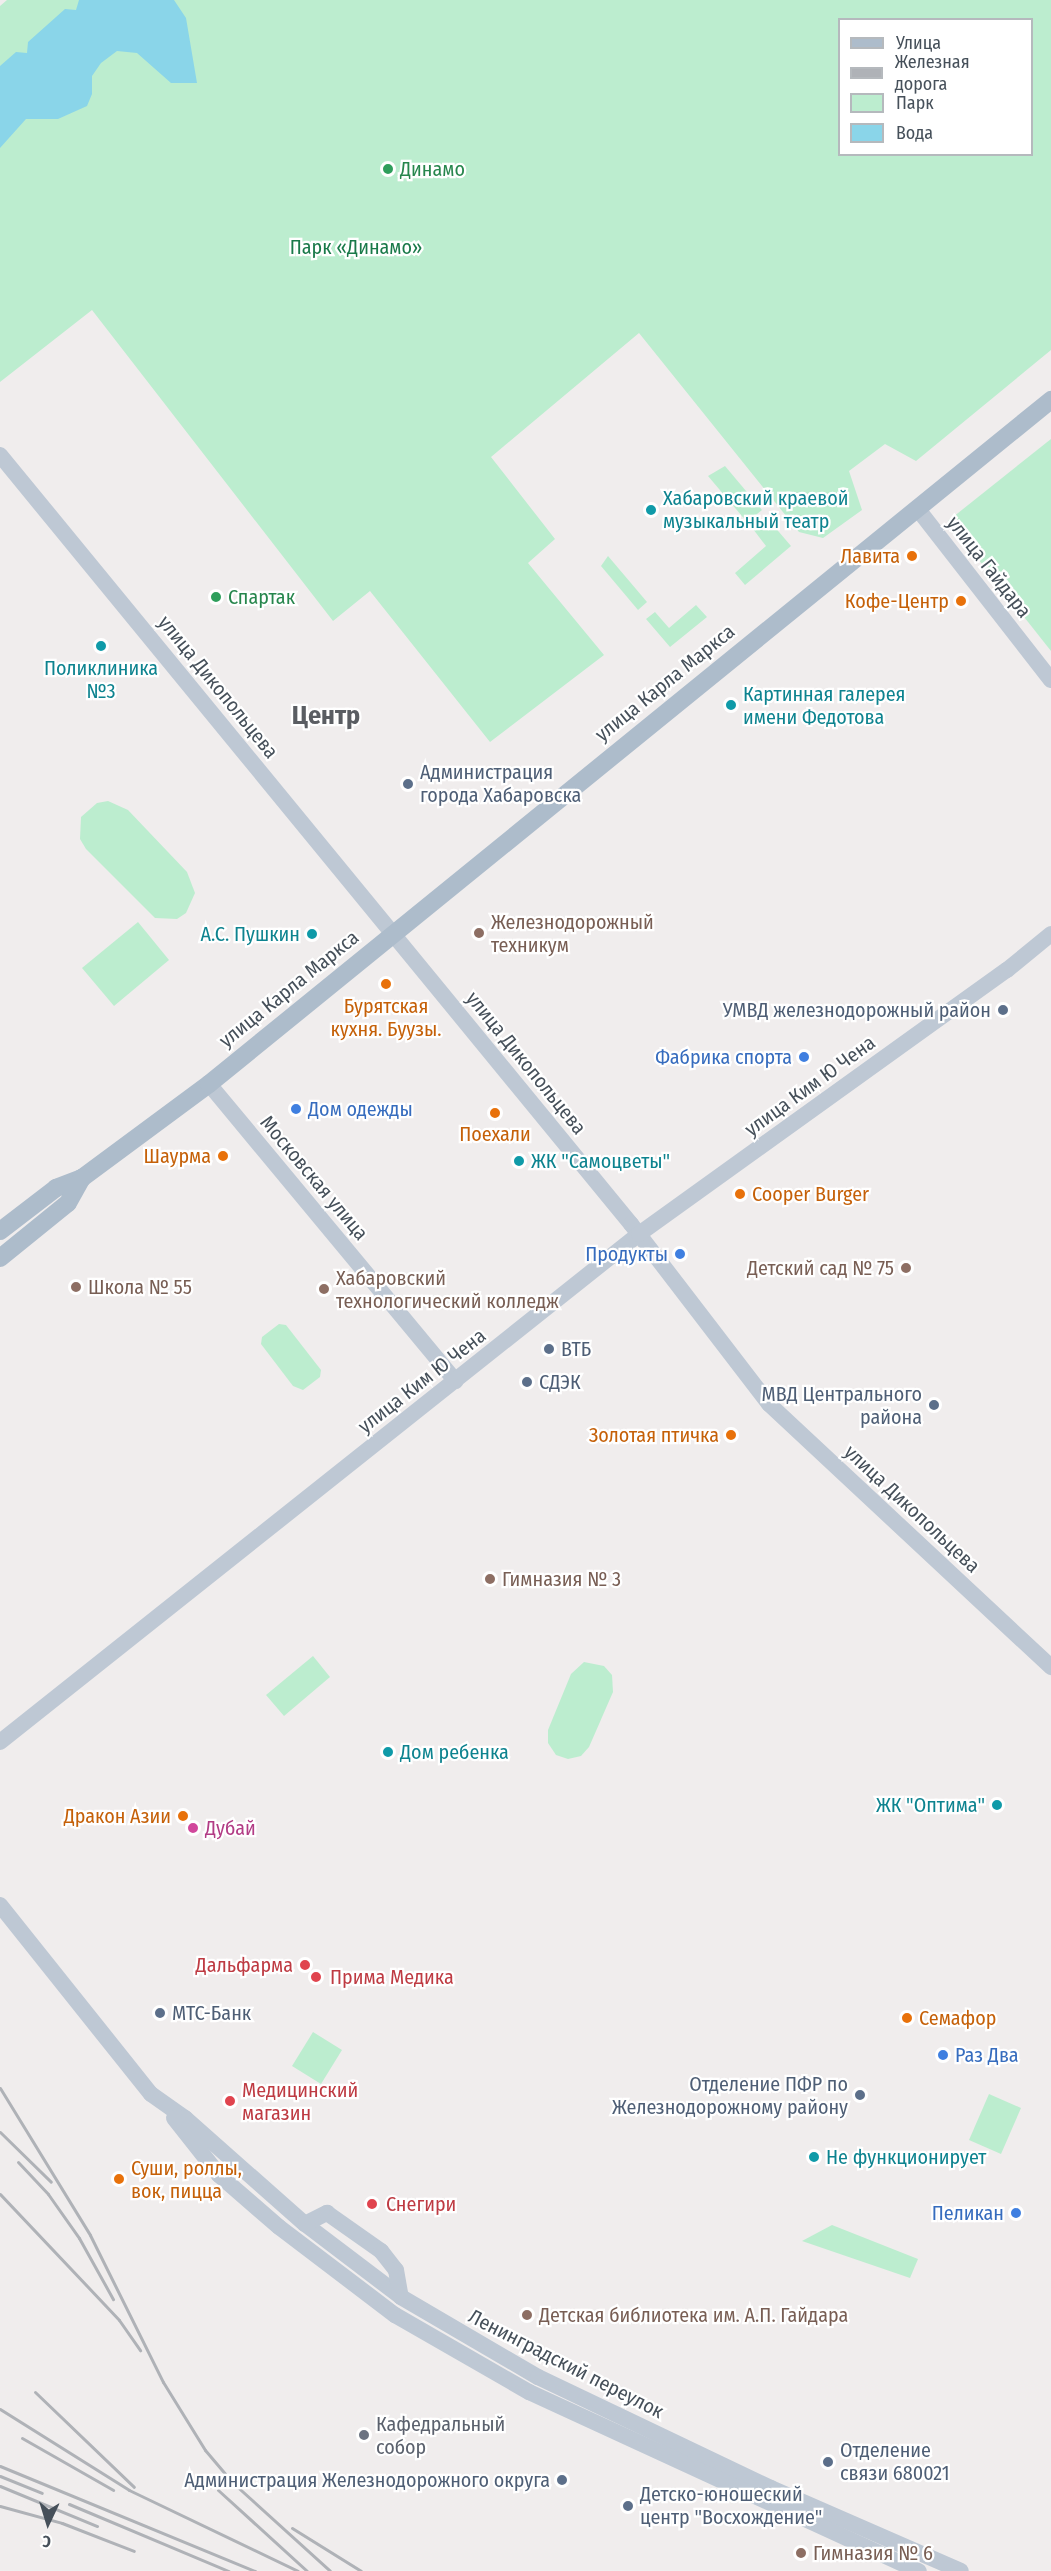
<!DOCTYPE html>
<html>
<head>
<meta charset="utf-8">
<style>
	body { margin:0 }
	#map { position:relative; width:1051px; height:2571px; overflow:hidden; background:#f0eded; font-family:"Fira Sans Condensed",sans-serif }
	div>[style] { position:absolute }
	.green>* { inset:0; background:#bcedcf }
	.water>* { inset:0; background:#8ad5e9 }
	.secondary>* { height:16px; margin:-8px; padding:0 8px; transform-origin:8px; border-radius:8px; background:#bec8d4 }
	.primary>* { height:18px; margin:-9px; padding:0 9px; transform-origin:9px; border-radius:9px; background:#adbccb }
	.rail>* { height:3px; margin:-1.5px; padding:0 1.5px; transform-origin:1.5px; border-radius:1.5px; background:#afb2b7 }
	.dots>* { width:16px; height:16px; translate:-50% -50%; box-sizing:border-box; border:3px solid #fff; border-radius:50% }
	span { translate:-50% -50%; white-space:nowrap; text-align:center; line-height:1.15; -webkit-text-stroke:4.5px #fff; paint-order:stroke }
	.leisure-label { font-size:20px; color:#27864d }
	.left { translate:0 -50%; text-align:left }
	.park-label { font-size:20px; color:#197949 }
	.culture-label { font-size:20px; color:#0d838f }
	.right { translate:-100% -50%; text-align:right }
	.food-label { font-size:20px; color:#c56008 }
	.street-label { font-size:20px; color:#46505a }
	.service-label { font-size:20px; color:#4e5e75 }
	.education-label { font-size:20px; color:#785e54 }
	.shop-label { font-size:20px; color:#366cbe }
	.hotel-label { font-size:20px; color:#b23c85 }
	.health-label { font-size:20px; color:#be3a42 }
	.worship-label { font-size:20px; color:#5b616d }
	.district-label { font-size:26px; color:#5a5d62; font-weight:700 }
	.legend { position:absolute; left:838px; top:18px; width:195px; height:138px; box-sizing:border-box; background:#fff; border:2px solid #b5b9bd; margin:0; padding:8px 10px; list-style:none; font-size:18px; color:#46505a }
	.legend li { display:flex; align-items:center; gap:12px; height:30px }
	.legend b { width:30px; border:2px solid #b5b9bd }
	.north { position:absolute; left:18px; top:2493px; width:60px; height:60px; -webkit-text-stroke:4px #fff; paint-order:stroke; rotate:184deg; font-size:16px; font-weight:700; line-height:24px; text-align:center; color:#46505a }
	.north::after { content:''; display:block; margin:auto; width:21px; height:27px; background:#46505a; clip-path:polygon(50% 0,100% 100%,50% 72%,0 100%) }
</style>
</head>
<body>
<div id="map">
	<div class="green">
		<i style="clip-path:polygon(evenodd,7px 0,1051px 0,1051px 350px,916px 461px,885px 444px,849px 471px,862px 510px,823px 538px,799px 532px,639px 333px,491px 457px,555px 539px,528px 563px,604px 655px,490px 742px,370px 591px,333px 621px,92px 310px,0 382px,0 6px,7px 0,840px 20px,1032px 20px,1032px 154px,840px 154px,840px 20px)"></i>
		<i style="clip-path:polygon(1051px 439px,1051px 651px,948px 521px)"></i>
		<i style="clip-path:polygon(725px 466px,762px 510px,747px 522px,708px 476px)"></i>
		<i style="clip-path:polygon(767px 518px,791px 546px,745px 585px,735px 573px,766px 546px,753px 529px)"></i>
		<i style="clip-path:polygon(608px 556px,647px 602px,638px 610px,601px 566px)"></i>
		<i style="clip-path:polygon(696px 605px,707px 617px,670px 647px,646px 619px,655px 612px,669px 628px)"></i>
		<i style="clip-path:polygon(108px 801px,128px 810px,187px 872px,195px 893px,186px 913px,177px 919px,155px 918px,86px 849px,80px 839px,81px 817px,97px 803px)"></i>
		<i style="clip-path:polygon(138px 922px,169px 960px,114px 1006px,82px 968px)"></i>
		<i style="clip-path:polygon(279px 1324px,286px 1325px,321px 1370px,320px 1377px,303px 1390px,293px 1386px,261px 1344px,262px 1337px)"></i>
		<i style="clip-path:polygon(313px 1656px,330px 1677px,284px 1716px,266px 1695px)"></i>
		<i style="clip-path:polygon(584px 1662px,604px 1666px,612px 1675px,613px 1692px,589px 1747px,581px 1756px,568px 1759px,556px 1755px,548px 1743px,548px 1730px,571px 1674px)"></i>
		<i style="clip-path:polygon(313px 2032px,342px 2050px,321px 2084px,292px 2066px)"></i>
		<i style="clip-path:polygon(989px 2094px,1021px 2108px,1001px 2154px,969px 2140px)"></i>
		<i style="clip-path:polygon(832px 2225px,918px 2259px,910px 2278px,802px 2241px)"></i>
	</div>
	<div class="water">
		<i style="clip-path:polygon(79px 0,174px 0,186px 18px,197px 83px,171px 83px,137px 53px,117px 51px,101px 63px,92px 76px,92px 94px,87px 106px,58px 119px,26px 119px,0 148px,0 66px,16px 52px,27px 53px,28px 42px,65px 9px,76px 10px)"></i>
	</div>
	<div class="secondary">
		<i style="left:0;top:455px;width:995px;rotate:50.63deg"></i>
		<i style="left:631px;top:1224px;width:227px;rotate:52.5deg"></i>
		<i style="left:769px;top:1404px;width:386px;rotate:43deg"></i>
		<i style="left:917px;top:508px;width:218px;rotate:52.1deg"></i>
		<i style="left:209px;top:1084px;width:386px;rotate:50.3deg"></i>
		<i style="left:0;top:1742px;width:816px;rotate:-38.48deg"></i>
		<i style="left:639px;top:1234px;width:453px;rotate:-35.7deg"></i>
		<i style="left:1007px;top:970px;width:57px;rotate:-39.3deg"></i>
		<i style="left:0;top:1905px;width:242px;rotate:51.4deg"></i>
		<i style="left:151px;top:2094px;width:42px;rotate:35.2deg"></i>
		<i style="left:185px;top:2118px;width:160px;rotate:41.5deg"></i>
		<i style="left:305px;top:2224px;width:121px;rotate:37.2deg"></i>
		<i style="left:401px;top:2297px;width:159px;rotate:30.3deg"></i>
		<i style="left:538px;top:2377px;width:258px;rotate:25.5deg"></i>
		<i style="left:771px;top:2488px;width:207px;rotate:23.6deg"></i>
		<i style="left:174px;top:2118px;width:73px;rotate:51.7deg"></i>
		<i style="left:219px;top:2175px;width:79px;rotate:40.9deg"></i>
		<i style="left:279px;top:2227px;width:146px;rotate:37.2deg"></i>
		<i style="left:395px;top:2315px;width:155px;rotate:29.9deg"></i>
		<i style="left:529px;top:2392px;width:429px;rotate:24.7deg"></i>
		<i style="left:305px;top:2224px;width:25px;rotate:-27deg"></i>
		<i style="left:327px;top:2213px;width:66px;rotate:35.1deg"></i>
		<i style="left:381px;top:2251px;width:24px;rotate:52deg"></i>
		<i style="left:396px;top:2270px;width:27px;rotate:80deg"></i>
	</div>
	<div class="primary">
		<i style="left:0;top:1231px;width:71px;rotate:-37.5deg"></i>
		<i style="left:56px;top:1188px;width:28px;rotate:-21deg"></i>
		<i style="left:82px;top:1178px;width:158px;rotate:-36.5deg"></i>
		<i style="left:209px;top:1084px;width:1085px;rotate:-39.09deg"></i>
		<i style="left:0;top:1258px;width:87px;rotate:-39deg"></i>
		<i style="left:68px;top:1203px;width:29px;rotate:-61deg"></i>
	</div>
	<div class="rail">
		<i style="left:0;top:2088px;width:172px;rotate:58.5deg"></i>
		<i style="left:90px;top:2235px;width:164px;rotate:63.6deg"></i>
		<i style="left:163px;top:2382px;width:80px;rotate:58.3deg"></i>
		<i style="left:205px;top:2450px;width:42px;rotate:49.8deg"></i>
		<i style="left:232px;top:2482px;width:132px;rotate:42.2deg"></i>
		<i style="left:0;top:2132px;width:71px;rotate:44.4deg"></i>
		<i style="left:18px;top:2162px;width:44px;rotate:46.8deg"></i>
		<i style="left:48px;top:2194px;width:54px;rotate:54.8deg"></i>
		<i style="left:79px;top:2238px;width:70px;rotate:60.9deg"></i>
		<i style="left:0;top:2194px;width:173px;rotate:46.6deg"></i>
		<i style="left:119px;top:2320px;width:37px;rotate:55deg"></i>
		<i style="left:35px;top:2392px;width:137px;rotate:43.8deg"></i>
		<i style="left:0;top:2409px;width:152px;rotate:32.1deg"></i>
		<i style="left:129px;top:2490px;width:187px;rotate:25.6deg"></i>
		<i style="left:22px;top:2438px;width:105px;rotate:29.7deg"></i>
		<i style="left:0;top:2466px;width:276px;rotate:22.4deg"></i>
		<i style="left:0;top:2476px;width:45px;rotate:22deg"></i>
		<i style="left:0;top:2486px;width:105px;rotate:22.4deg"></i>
		<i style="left:218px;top:2490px;width:120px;rotate:42.3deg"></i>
		<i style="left:69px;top:2504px;width:173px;rotate:22.8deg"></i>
		<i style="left:0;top:2506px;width:64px;rotate:15.3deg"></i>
		<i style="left:62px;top:2523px;width:77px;rotate:21.3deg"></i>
		<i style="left:292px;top:2528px;width:81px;rotate:31.9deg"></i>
	</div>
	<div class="dots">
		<i style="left:388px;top:169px;background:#2e9e5b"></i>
		<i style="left:651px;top:510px;background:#0f9aa8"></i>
		<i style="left:912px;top:556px;background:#e8710a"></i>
		<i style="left:216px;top:597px;background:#2e9e5b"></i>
		<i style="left:961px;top:601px;background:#e8710a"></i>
		<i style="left:101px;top:646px;background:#0f9aa8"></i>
		<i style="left:731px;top:705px;background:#0f9aa8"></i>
		<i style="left:408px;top:784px;background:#5c6f8a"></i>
		<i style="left:479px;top:933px;background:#8d6e63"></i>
		<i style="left:312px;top:934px;background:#0f9aa8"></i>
		<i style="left:386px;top:984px;background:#e8710a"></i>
		<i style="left:1003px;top:1010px;background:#5c6f8a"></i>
		<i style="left:804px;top:1057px;background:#3f7fe0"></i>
		<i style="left:296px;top:1109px;background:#3f7fe0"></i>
		<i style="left:495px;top:1113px;background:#e8710a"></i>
		<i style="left:223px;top:1156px;background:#e8710a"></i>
		<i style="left:519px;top:1161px;background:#0f9aa8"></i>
		<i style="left:740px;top:1194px;background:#e8710a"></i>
		<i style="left:680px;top:1254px;background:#3f7fe0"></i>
		<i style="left:906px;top:1268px;background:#8d6e63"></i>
		<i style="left:76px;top:1287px;background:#8d6e63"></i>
		<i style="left:324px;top:1289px;background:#8d6e63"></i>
		<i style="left:549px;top:1349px;background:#5c6f8a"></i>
		<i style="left:527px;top:1382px;background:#5c6f8a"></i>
		<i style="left:934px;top:1405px;background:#5c6f8a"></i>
		<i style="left:731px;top:1435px;background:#e8710a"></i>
		<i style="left:490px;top:1579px;background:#8d6e63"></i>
		<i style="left:388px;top:1752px;background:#0f9aa8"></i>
		<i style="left:997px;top:1805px;background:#0f9aa8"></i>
		<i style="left:183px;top:1816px;background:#e8710a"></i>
		<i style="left:193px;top:1828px;background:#d1479c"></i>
		<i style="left:305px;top:1965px;background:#e0444e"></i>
		<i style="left:316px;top:1977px;background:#e0444e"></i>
		<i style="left:160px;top:2013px;background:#5c6f8a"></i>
		<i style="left:907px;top:2018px;background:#e8710a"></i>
		<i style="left:943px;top:2055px;background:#3f7fe0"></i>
		<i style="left:860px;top:2095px;background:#5c6f8a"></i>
		<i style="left:230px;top:2101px;background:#e0444e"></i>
		<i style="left:814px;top:2157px;background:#0f9aa8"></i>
		<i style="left:119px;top:2179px;background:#e8710a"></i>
		<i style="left:372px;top:2204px;background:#e0444e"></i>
		<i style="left:1016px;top:2213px;background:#3f7fe0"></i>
		<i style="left:527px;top:2315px;background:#8d6e63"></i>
		<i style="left:364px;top:2435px;background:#6b7280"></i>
		<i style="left:828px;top:2462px;background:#5c6f8a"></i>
		<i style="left:562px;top:2480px;background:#5c6f8a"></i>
		<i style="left:628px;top:2506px;background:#5c6f8a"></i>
		<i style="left:801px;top:2553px;background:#8d6e63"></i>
	</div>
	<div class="leisure-label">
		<span class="left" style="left:400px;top:169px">Динамо</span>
		<span class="left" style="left:228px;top:597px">Спартак</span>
	</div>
	<div class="park-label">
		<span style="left:356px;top:247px">Парк «Динамо»</span>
	</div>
	<div class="culture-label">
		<span class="left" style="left:663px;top:510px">Хабаровский краевой<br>музыкальный театр</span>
		<span style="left:101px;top:680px">Поликлиника<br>№3</span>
		<span class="left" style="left:743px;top:706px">Картинная галерея<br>имени Федотова</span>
		<span class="right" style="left:300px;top:934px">А.С. Пушкин</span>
		<span class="left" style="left:531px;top:1161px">ЖК "Самоцветы"</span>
		<span class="left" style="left:400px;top:1752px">Дом ребенка</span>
		<span class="right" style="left:985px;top:1805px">ЖК "Оптима"</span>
		<span class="left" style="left:826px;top:2157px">Не функционирует</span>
	</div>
	<div class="food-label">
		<span class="right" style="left:900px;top:556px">Лавита</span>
		<span class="right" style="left:949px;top:601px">Кофе-Центр</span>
		<span style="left:386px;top:1018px">Бурятская<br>кухня. Буузы.</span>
		<span style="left:495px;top:1134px">Поехали</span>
		<span class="right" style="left:211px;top:1156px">Шаурма</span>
		<span class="left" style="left:752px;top:1194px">Cooper Burger</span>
		<span class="right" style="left:719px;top:1435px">Золотая птичка</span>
		<span class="right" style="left:171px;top:1816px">Дракон Азии</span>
		<span class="left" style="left:919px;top:2018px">Семафор</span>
		<span class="left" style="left:131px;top:2180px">Суши, роллы,<br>вок, пицца</span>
	</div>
	<div class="street-label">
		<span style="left:989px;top:567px;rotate:52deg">улица Гайдара</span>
		<span style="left:665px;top:683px;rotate:-39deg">улица Карла Маркса</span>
		<span style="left:218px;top:687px;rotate:51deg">улица Дикопольцева</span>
		<span style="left:289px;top:989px;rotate:-39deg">улица Карла Маркса</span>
		<span style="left:526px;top:1063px;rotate:51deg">улица Дикопольцева</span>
		<span style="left:810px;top:1086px;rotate:-36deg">улица Ким Ю Чена</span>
		<span style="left:314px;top:1178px;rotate:50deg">Московская улица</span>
		<span style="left:422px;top:1381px;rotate:-38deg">улица Ким Ю Чена</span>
		<span style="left:912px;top:1509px;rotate:43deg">улица Дикопольцева</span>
		<span style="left:566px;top:2364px;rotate:27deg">Ленинградский переулок</span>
	</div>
	<div class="service-label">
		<span class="left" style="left:420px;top:784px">Администрация<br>города Хабаровска</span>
		<span class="right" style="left:991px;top:1010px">УМВД железнодорожный район</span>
		<span class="left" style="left:561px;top:1349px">ВТБ</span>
		<span class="left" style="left:539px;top:1382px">СДЭК</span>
		<span class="right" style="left:922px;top:1406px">МВД Центрального<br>района</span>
		<span class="left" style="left:172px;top:2013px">МТС-Банк</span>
		<span class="right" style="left:848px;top:2096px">Отделение ПФР по<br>Железнодорожному району</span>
		<span class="left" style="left:840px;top:2462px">Отделение<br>связи 680021</span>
		<span class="right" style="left:550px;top:2480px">Администрация Железнодорожного округа</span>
		<span class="left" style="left:640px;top:2506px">Детско-юношеский<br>центр "Восхождение"</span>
	</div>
	<div class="education-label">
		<span class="left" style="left:491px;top:934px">Железнодорожный<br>техникум</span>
		<span class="right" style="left:894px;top:1268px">Детский сад № 75</span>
		<span class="left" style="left:336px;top:1290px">Хабаровский<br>технологический колледж</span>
		<span class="left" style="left:88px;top:1287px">Школа № 55</span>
		<span class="left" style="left:502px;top:1579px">Гимназия № 3</span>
		<span class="left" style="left:539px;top:2315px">Детская библиотека им. А.П. Гайдара</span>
		<span class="left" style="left:813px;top:2553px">Гимназия № 6</span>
	</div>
	<div class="shop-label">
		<span class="right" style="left:792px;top:1057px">Фабрика спорта</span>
		<span class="left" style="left:308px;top:1109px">Дом одежды</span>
		<span class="right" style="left:668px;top:1254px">Продукты</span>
		<span class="left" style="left:955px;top:2055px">Раз Два</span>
		<span class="right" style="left:1004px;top:2213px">Пеликан</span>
	</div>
	<div class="hotel-label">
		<span class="left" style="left:205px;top:1828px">Дубай</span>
	</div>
	<div class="health-label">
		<span class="right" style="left:293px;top:1965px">Дальфарма</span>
		<span class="left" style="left:330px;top:1977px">Прима Медика</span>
		<span class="left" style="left:242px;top:2102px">Медицинский<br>магазин</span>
		<span class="left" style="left:386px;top:2204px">Снегири</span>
	</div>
	<div class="worship-label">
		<span class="left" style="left:376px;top:2436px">Кафедральный<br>собор</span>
	</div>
	<div class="district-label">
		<span style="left:326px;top:716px">Центр</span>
	</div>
	<ul class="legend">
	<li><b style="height:8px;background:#adbccb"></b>Улица</li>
	<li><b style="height:8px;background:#afb2b7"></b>Железная дорога</li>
	<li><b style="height:16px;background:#bcedcf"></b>Парк</li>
	<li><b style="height:16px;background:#8ad5e9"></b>Вода</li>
	</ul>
	<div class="north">С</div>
</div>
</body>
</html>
